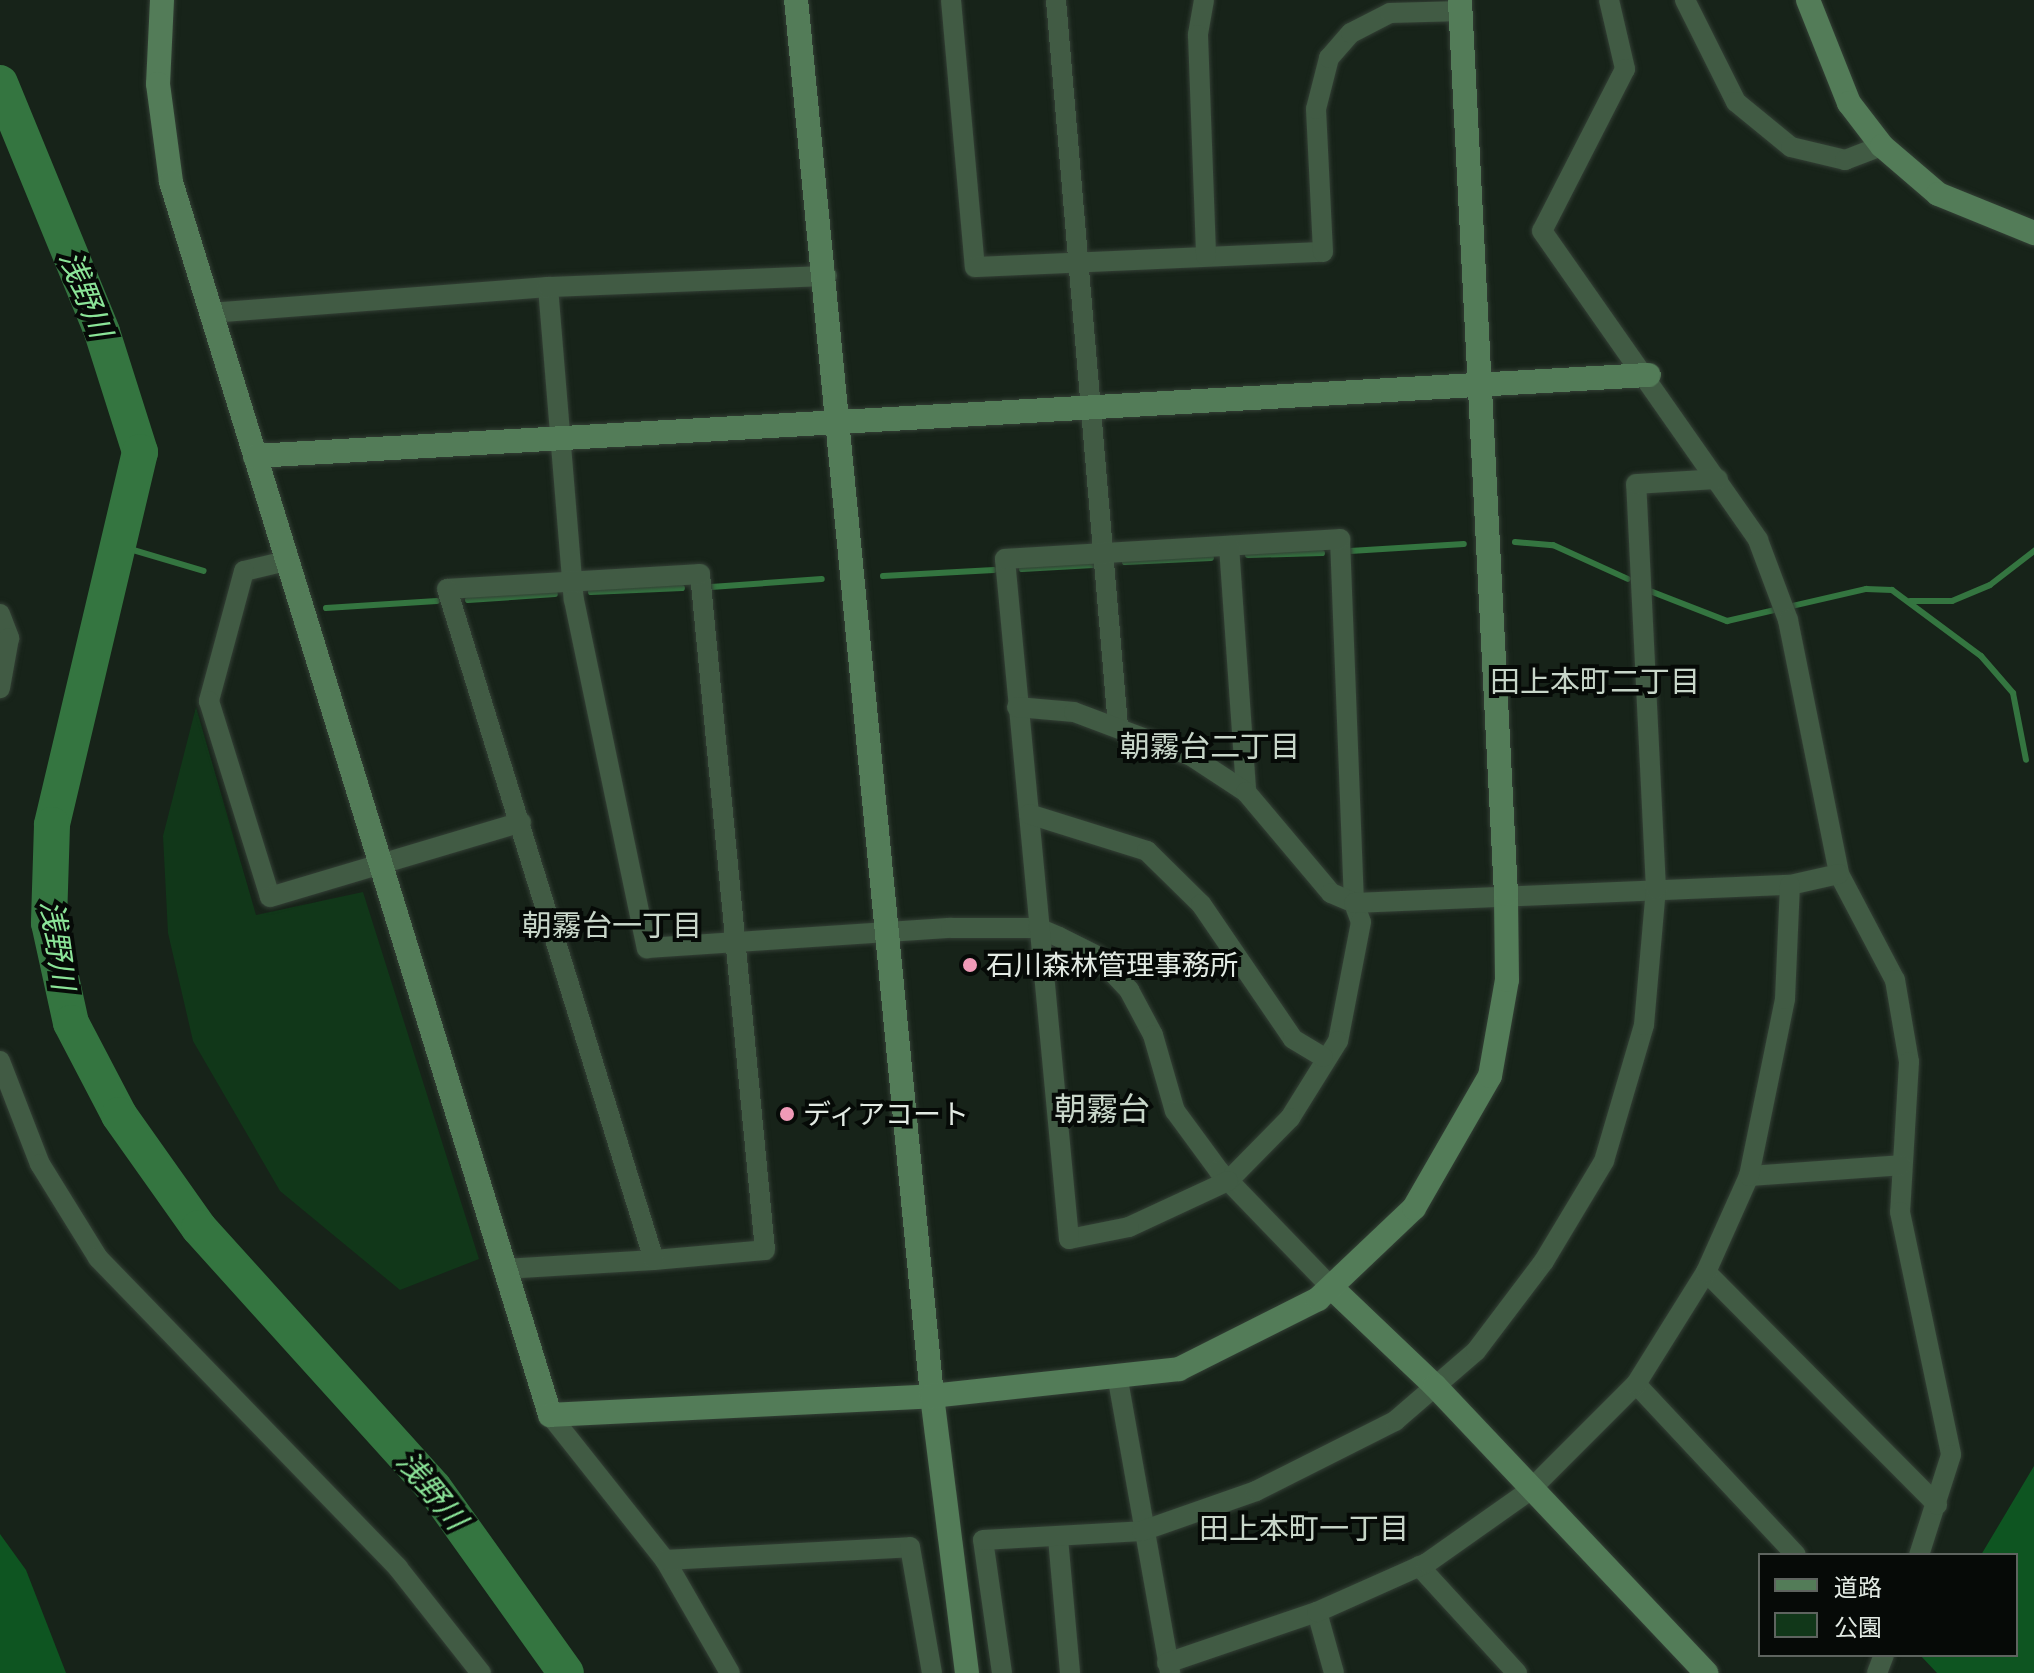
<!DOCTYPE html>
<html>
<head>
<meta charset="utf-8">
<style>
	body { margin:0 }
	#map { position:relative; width:2034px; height:1673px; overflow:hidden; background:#172319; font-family:"IBM Plex Sans","Noto Sans JP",sans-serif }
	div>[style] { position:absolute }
	.green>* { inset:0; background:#113719 }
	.forest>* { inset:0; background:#0e5521 }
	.stream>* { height:6px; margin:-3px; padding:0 3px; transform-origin:3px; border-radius:3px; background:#347540 }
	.river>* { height:36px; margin:-18px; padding:0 18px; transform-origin:18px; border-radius:18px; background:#347540 }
	.roads { filter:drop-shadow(0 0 2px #333f35) drop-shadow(0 0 2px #333f35) }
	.street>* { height:20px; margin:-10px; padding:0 10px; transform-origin:10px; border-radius:10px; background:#415b44 }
	.secondary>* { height:24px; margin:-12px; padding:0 12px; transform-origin:12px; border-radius:12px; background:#537c58 }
	.dots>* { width:22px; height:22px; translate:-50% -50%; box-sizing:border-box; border:4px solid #060a07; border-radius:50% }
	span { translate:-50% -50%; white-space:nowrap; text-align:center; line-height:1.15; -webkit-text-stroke:8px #060a07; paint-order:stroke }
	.poi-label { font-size:28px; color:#e2eae3 }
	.left { translate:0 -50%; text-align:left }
	.water-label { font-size:30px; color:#8be498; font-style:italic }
	.neighbourhood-label { font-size:30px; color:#c8d6c9 }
	.quarter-label { font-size:32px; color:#c8d6c9 }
	.legend { position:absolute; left:1758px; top:1553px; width:260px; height:104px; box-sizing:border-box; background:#060a07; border:2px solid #5e645f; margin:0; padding:10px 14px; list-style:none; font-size:24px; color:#e2eae3 }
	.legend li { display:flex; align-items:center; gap:16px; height:40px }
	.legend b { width:40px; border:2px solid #5e645f }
</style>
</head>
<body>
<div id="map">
	<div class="green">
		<i style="clip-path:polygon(196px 707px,256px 915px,363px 892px,479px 1259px,400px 1290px,280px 1191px,193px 1041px,168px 933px,163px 836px)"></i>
	</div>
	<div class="forest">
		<i style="clip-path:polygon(2034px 1466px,2034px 1673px,1937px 1673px,1920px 1655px,2016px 1655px,2016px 1555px,1981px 1555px)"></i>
		<i style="clip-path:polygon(0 1534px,26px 1570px,66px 1673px,0 1673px)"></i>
	</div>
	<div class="stream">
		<i style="left:1515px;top:542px;width:38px;rotate:5deg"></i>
		<i style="left:1553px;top:545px;width:82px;rotate:24.4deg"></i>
		<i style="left:123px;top:547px;width:84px;rotate:16.5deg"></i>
		<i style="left:1350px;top:551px;width:114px;rotate:-3.5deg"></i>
		<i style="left:1248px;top:555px;width:74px;rotate:-1.5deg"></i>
		<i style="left:1125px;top:562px;width:86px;rotate:-2.7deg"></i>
		<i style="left:1022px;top:569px;width:71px;rotate:-3.2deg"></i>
		<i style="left:883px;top:576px;width:111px;rotate:-3.1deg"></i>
		<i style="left:711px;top:587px;width:111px;rotate:-4.1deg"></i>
		<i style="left:1650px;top:591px;width:83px;rotate:21.3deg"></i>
		<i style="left:1727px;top:621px;width:143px;rotate:-13deg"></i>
		<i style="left:1866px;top:589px;width:26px;rotate:2deg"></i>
		<i style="left:1892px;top:590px;width:111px;rotate:36.6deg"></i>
		<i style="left:1981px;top:656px;width:49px;rotate:49.1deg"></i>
		<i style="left:2013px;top:693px;width:68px;rotate:79deg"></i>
		<i style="left:591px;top:592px;width:91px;rotate:-2.5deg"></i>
		<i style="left:468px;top:600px;width:87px;rotate:-3.9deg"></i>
		<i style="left:1910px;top:601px;width:42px"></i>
		<i style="left:1952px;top:601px;width:41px;rotate:-22.8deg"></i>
		<i style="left:1990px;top:585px;width:56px;rotate:-37.7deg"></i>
		<i style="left:326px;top:608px;width:111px;rotate:-3.6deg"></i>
	</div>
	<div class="river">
		<i style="left:0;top:83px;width:269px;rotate:67.7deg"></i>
		<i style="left:102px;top:332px;width:126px;rotate:72.4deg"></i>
		<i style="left:140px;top:452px;width:383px;rotate:103.3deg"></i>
		<i style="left:52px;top:825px;width:98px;rotate:91.8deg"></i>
		<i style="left:49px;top:923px;width:102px;rotate:77.6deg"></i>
		<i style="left:71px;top:1023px;width:104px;rotate:62.4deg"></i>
		<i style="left:119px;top:1115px;width:138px;rotate:54.7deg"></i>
		<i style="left:199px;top:1228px;width:350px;rotate:47.9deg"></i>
		<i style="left:434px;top:1488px;width:227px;rotate:54.5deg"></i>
	</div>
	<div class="roads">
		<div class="street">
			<i style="left:951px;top:0;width:268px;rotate:84.9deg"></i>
			<i style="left:975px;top:267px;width:348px;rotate:-2.5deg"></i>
			<i style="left:1323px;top:252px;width:143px;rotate:-92.8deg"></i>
			<i style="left:1316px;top:109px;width:53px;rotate:-75.7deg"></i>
			<i style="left:1329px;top:58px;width:33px;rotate:-49deg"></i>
			<i style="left:1351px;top:33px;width:44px;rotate:-27.1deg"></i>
			<i style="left:1390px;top:13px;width:71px;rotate:-1.6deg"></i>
			<i style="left:1056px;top:0;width:729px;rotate:85.12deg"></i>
			<i style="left:1204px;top:0;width:36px;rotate:100deg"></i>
			<i style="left:1198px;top:35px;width:221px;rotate:87.9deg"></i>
			<i style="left:1609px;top:0;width:71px;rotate:76.9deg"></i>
			<i style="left:1625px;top:69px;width:182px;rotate:117.1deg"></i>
			<i style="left:1542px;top:231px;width:377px;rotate:55deg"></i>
			<i style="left:1758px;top:540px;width:85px;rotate:69.4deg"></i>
			<i style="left:1788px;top:620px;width:259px;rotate:78.6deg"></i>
			<i style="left:1839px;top:874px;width:120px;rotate:62.2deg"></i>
			<i style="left:1895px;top:980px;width:83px;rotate:80.3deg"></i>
			<i style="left:1909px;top:1062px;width:150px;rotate:93.4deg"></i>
			<i style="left:1900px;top:1212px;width:248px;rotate:78.1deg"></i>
			<i style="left:1951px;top:1455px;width:105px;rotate:107.7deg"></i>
			<i style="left:1685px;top:0;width:114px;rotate:63.4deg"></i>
			<i style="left:1736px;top:102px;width:71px;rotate:39.3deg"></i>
			<i style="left:1791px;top:147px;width:56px;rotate:13.5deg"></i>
			<i style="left:1845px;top:160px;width:40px;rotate:-21deg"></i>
			<i style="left:548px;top:287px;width:314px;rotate:85.3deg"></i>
			<i style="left:574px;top:600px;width:356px;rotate:78.2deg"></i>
			<i style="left:647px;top:948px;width:305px;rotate:-3.8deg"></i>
			<i style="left:951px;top:928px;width:87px"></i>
			<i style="left:1038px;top:928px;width:23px;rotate:23deg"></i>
			<i style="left:1059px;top:937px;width:42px;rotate:26.6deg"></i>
			<i style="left:1097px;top:956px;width:47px;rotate:46.7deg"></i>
			<i style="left:1129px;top:990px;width:51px;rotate:61.9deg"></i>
			<i style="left:1153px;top:1035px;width:79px;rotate:73.9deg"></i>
			<i style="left:1175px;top:1111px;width:74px;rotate:53.7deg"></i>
			<i style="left:1219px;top:1171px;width:163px;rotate:46deg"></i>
			<i style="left:210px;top:313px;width:339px;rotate:-4.4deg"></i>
			<i style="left:548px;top:287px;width:279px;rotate:-2.3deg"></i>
			<i style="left:1340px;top:539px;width:364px;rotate:87.8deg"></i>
			<i style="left:1354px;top:903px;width:20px;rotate:70deg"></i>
			<i style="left:1361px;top:922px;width:121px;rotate:100.9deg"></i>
			<i style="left:1338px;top:1041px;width:91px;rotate:121.9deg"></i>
			<i style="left:1290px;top:1118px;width:88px;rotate:134.5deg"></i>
			<i style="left:1228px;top:1181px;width:109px;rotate:155.1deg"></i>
			<i style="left:1129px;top:1227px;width:61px;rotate:168.7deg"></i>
			<i style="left:1069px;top:1239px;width:683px;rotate:-95.38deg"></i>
			<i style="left:1005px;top:559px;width:336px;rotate:-3.4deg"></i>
			<i style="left:1229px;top:546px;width:247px;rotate:86deg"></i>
			<i style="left:286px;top:561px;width:43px;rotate:166.6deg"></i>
			<i style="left:244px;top:571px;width:135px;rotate:105.1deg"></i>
			<i style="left:209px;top:701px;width:205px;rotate:72.7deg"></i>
			<i style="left:270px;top:897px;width:262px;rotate:-16.6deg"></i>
			<i style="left:0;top:614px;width:26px;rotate:69deg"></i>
			<i style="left:9px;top:638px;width:51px;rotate:100.2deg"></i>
			<i style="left:1017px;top:707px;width:57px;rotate:5deg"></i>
			<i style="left:1074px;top:712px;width:125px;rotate:20.6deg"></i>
			<i style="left:1191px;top:756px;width:66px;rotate:33.2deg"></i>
			<i style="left:1246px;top:792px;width:132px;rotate:49.9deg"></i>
			<i style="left:1331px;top:893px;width:25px;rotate:23deg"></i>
			<i style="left:1354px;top:903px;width:436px;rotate:-2.4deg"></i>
			<i style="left:1790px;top:885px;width:50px;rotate:-12.7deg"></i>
			<i style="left:1029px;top:814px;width:124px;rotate:17.4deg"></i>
			<i style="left:1147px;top:851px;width:76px;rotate:44.5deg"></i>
			<i style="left:1201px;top:904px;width:163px;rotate:55.7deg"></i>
			<i style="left:1293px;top:1039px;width:35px;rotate:31deg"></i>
			<i style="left:0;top:1061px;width:110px;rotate:68.8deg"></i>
			<i style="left:40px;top:1164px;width:110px;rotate:58.3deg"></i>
			<i style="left:98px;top:1258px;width:431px;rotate:45.9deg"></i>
			<i style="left:398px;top:1568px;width:134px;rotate:51.7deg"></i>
			<i style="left:1749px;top:1176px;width:152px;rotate:-4.1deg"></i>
			<i style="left:504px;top:1269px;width:150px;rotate:-3.4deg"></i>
			<i style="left:654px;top:1260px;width:111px;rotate:-5.1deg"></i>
			<i style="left:765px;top:1250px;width:679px;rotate:-95.49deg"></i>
			<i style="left:700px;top:574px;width:253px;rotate:176.6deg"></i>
			<i style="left:447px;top:589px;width:702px;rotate:72.86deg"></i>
			<i style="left:1706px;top:1272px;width:328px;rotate:45.2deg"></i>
			<i style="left:1118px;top:1380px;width:298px;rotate:79.9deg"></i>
			<i style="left:1636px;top:1384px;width:234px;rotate:46.9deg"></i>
			<i style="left:550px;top:1415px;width:185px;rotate:51.6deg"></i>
			<i style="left:665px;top:1560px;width:130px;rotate:60.1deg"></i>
			<i style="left:1058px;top:1538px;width:136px;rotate:84.9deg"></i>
			<i style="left:665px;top:1560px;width:245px;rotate:-3deg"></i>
			<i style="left:910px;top:1547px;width:128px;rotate:80.1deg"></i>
			<i style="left:1419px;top:1566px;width:145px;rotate:47.5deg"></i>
			<i style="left:1317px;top:1612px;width:63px;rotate:74.4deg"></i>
			<i style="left:1167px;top:1663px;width:158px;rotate:-18.8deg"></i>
			<i style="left:1317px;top:1612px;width:120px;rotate:-24deg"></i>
			<i style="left:1427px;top:1563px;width:125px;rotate:-35.2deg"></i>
			<i style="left:1529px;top:1491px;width:151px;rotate:-45deg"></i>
			<i style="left:1636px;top:1384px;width:132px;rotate:-58deg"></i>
			<i style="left:1706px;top:1272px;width:105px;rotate:-65.9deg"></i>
			<i style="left:1749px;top:1176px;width:181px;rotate:-78.5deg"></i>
			<i style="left:1785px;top:999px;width:114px;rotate:-87.5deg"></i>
			<i style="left:1002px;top:1673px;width:134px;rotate:-98.1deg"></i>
			<i style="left:983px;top:1540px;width:159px;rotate:-3.2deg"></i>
			<i style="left:1142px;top:1531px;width:121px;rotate:-19.3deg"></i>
			<i style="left:1256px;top:1491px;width:156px;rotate:-26.7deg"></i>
			<i style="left:1395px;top:1421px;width:107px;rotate:-40.8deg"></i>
			<i style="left:1476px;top:1351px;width:113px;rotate:-52.9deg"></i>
			<i style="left:1544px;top:1261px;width:117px;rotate:-59deg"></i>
			<i style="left:1604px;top:1161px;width:142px;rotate:-73.6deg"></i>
			<i style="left:1644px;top:1025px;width:137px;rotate:-85deg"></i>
			<i style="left:1656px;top:889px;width:405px;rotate:-92.8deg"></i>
			<i style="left:1636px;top:484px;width:82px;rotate:-3.5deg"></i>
			<i style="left:1877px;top:1673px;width:19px;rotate:-69deg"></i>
		</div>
		<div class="secondary">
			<i style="left:162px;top:0;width:84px;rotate:92.7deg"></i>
			<i style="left:158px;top:84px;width:99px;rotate:82.4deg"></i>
			<i style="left:171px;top:182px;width:1290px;rotate:72.91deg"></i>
			<i style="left:550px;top:1415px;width:382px;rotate:-2.8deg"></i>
			<i style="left:932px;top:1396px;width:1403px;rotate:-95.56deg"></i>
			<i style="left:1808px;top:0;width:111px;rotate:68.3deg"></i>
			<i style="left:1849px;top:103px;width:54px;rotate:52.5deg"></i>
			<i style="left:1882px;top:146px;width:74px;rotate:40.6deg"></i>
			<i style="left:1938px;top:194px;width:104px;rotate:22.1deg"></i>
			<i style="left:255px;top:456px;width:1396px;rotate:-3.33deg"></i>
			<i style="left:1332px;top:1288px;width:142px;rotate:43.6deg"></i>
			<i style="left:1435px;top:1386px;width:395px;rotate:46.6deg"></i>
			<i style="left:967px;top:1673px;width:279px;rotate:-97.2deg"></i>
			<i style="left:932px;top:1396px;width:248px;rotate:-6.2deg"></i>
			<i style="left:1179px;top:1369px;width:156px;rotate:-26.7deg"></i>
			<i style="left:1318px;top:1299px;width:132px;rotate:-43.5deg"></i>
			<i style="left:1414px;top:1208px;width:152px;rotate:-60.1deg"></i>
			<i style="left:1490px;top:1076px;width:97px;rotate:-80deg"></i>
			<i style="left:1507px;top:980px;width:86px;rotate:-90.7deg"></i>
			<i style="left:1506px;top:894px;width:895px;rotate:-92.95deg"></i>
		</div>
	</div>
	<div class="dots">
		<i style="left:970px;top:965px;background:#f09ab7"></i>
		<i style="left:787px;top:1114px;background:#f09ab7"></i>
	</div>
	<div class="poi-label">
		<span class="left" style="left:986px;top:965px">石川森林管理事務所</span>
		<span class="left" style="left:803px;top:1114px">ディアコート</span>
	</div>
	<div class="water-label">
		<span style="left:86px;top:294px;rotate:68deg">浅野川</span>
		<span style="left:58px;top:945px;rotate:82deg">浅野川</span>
		<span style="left:432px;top:1490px;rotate:51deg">浅野川</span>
	</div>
	<div class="neighbourhood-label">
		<span style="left:1595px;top:681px">田上本町二丁目</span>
		<span style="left:1210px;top:746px">朝霧台二丁目</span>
		<span style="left:612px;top:925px">朝霧台一丁目</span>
		<span style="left:1304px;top:1528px">田上本町一丁目</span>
	</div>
	<div class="quarter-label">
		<span style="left:1102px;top:1108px">朝霧台</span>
	</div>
	<ul class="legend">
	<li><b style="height:10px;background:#537c58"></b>道路</li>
	<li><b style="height:22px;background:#113719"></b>公園</li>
	</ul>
</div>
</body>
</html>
